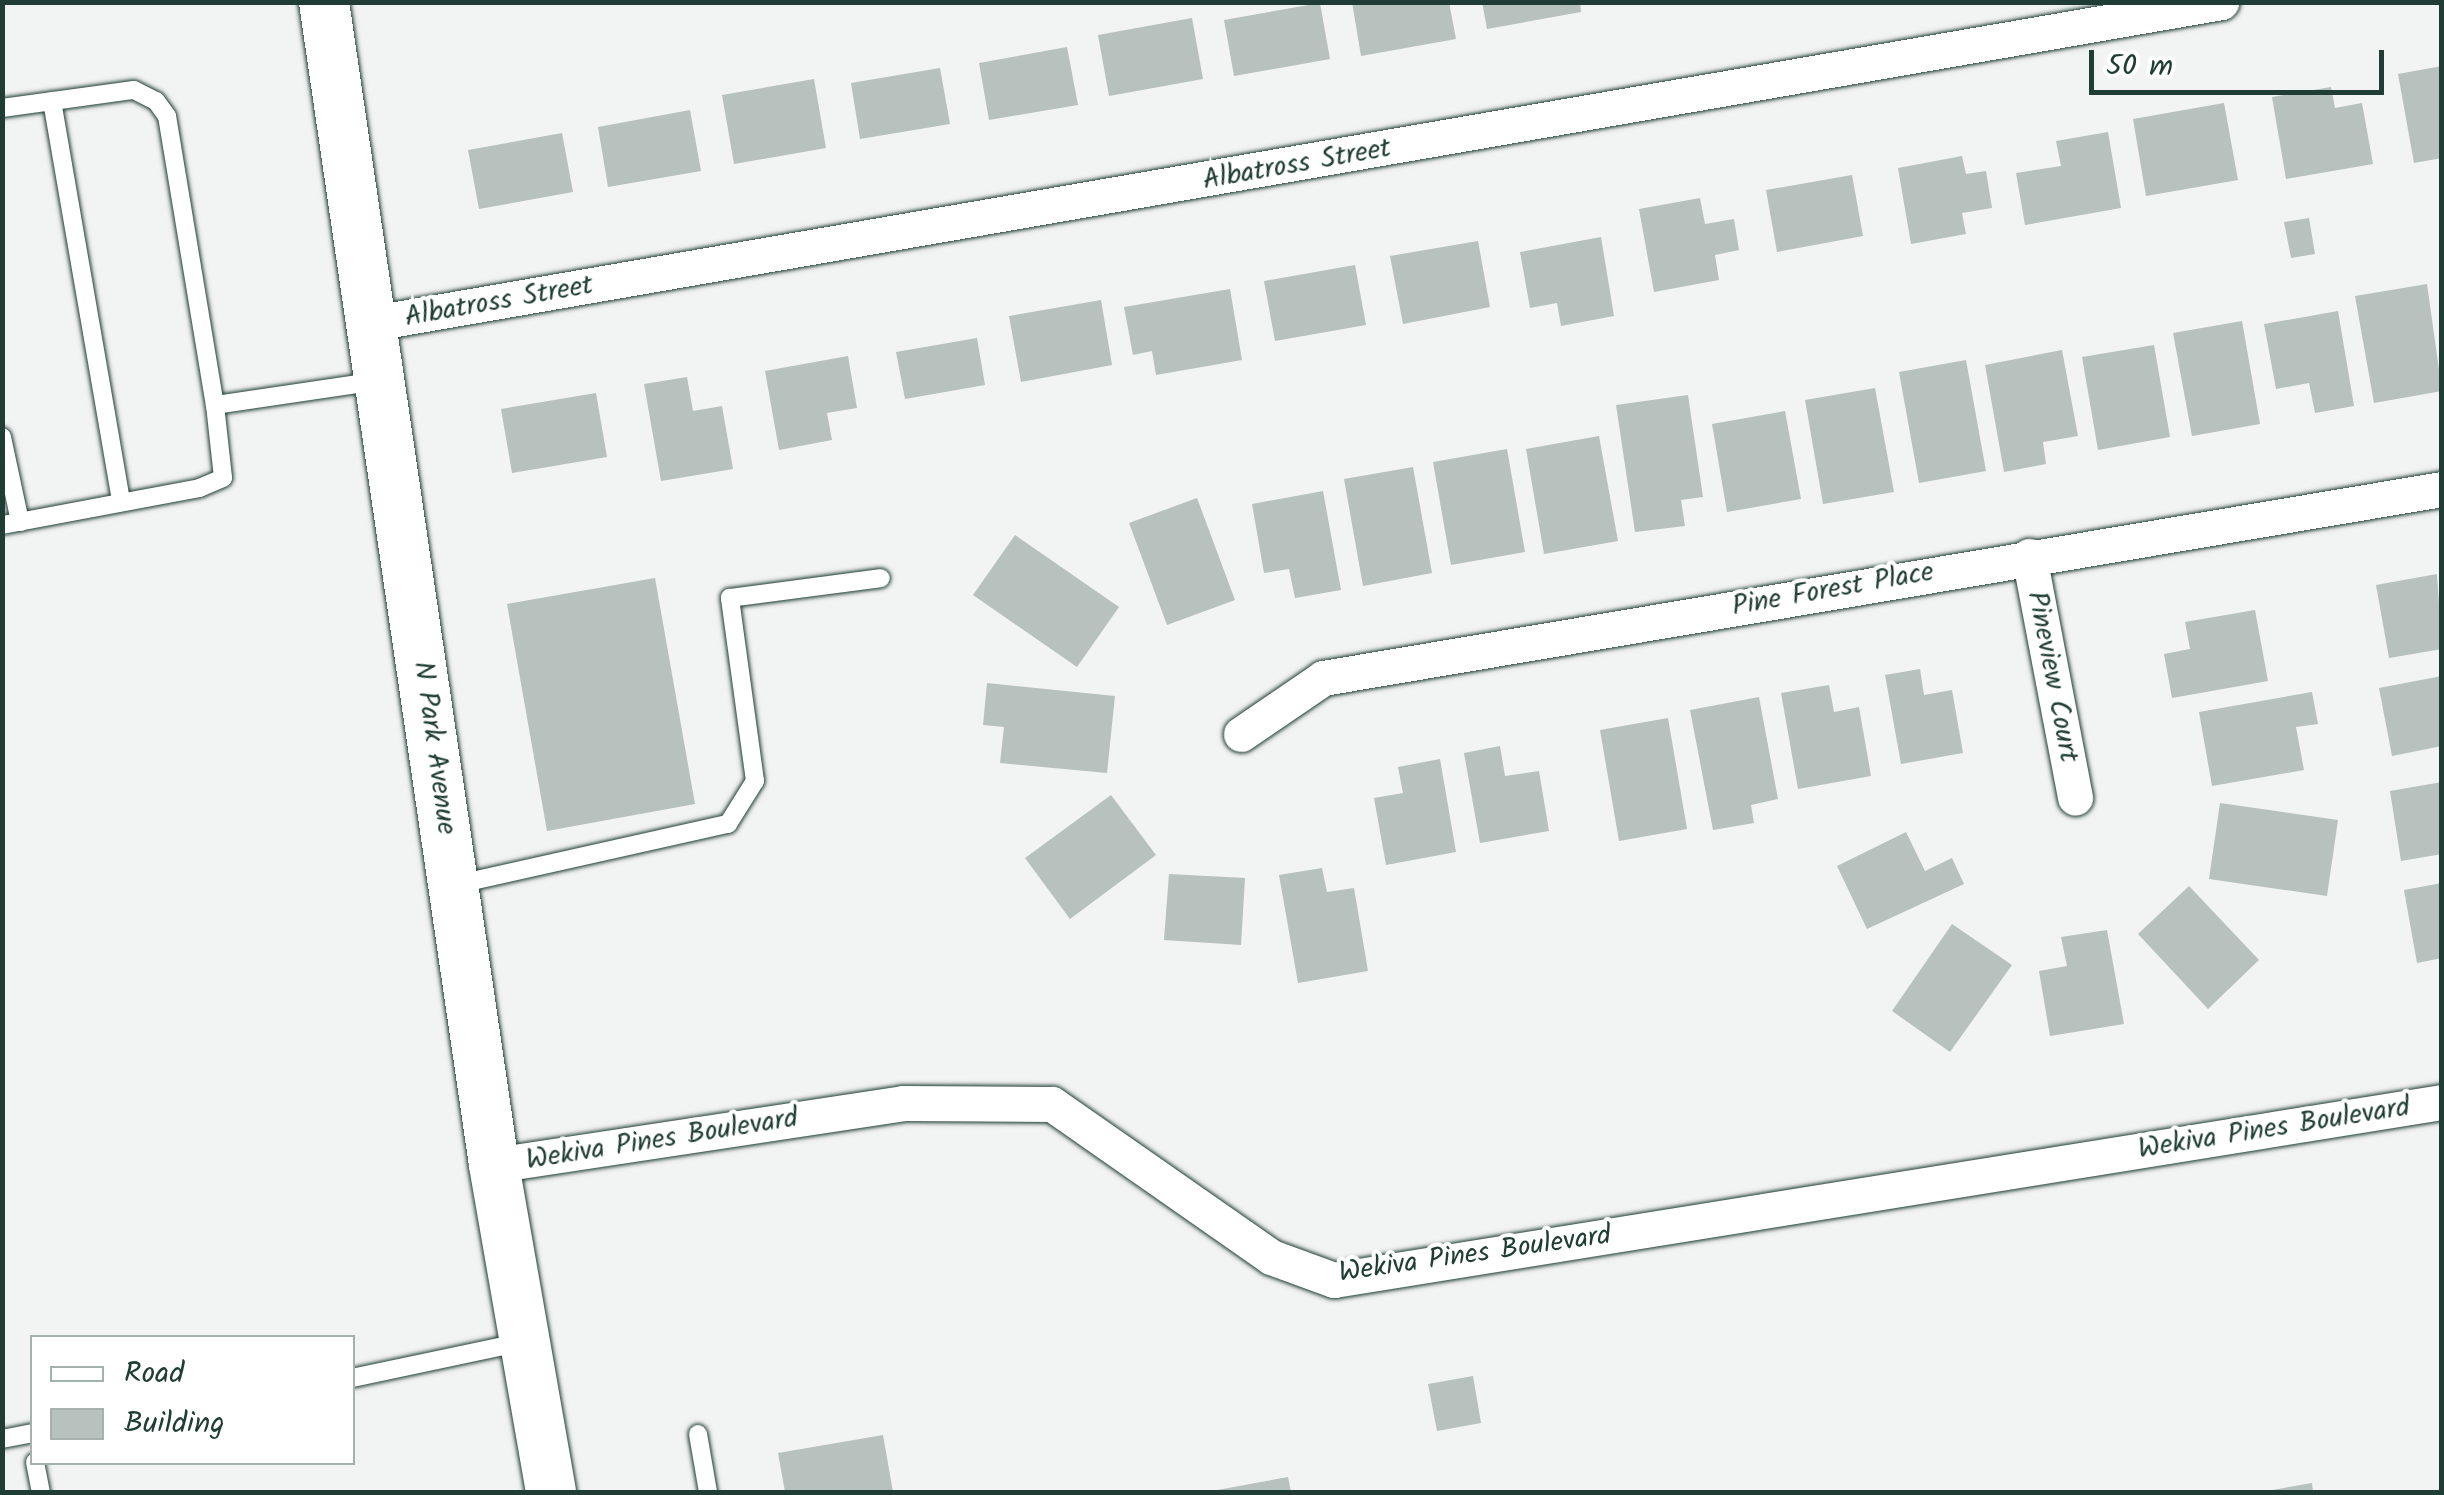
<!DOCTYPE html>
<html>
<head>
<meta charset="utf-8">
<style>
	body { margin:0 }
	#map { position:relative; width:2444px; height:1495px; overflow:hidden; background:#f2f3f3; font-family:Kalam,sans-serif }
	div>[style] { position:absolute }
	.building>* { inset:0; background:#b7c1bd }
	.roads { filter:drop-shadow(0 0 2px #1f3d34) drop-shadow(0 0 2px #1f3d34) }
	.lane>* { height:18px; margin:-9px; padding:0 9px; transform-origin:9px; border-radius:9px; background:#fff }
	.street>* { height:35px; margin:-17.5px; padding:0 17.5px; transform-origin:17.5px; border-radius:17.5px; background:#fff }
	.secondary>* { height:50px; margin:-25px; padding:0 25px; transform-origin:25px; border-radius:25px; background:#fff }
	span { translate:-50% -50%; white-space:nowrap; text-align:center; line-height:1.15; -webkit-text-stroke:8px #fff; paint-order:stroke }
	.street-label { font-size:28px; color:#1f3d34 }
	.frame { position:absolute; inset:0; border:5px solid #1f3d34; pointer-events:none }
	.legend { position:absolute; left:30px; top:1335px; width:325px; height:130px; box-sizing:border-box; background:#fff; border:2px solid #a5b1ae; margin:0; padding:12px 18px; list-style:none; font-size:30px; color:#1f3d34 }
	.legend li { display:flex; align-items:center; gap:20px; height:50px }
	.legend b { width:50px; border:2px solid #a5b1ae }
	.scale { position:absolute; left:2089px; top:50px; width:295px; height:45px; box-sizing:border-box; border:5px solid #1f3d34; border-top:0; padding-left:12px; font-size:30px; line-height:35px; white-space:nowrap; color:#1f3d34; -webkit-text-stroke:8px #fff; paint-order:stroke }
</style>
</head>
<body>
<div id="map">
	<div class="building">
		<i style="clip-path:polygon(1352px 2px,1449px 2px,1456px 39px,1361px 56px)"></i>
		<i style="clip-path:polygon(1482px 2px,1580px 2px,1581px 12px,1487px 29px)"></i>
		<i style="clip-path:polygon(1320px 3px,1330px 59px,1234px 76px,1224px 20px)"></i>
		<i style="clip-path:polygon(1192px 18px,1203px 79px,1109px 96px,1098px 35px)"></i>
		<i style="clip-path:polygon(1067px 47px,1078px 105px,989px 120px,979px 63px)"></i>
		<i style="clip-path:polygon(2442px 66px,2442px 158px,2414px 163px,2398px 74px)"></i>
		<i style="clip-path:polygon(940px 68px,950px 124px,860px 139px,851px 83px)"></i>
		<i style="clip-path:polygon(814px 79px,826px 148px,734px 164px,722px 95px)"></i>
		<i style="clip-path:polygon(2331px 87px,2335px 108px,2362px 103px,2373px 164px,2286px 179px,2272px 97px)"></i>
		<i style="clip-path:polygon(2224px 103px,2238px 180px,2146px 196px,2133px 119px)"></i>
		<i style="clip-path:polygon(690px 110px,701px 171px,608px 187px,598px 127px)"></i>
		<i style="clip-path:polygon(2108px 132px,2121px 208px,2025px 225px,2016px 173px,2061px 166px,2056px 141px)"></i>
		<i style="clip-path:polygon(562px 133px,573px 192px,479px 209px,468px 150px)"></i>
		<i style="clip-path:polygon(1962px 156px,1966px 174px,1986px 171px,1992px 208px,1962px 213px,1966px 234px,1911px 244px,1898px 168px)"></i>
		<i style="clip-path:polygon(1852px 175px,1863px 236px,1777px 252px,1766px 190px)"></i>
		<i style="clip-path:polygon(1700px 198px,1705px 224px,1734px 219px,1739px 250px,1715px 255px,1719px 280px,1654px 292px,1639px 209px)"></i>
		<i style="clip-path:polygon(2309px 218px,2315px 254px,2291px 258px,2284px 222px)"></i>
		<i style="clip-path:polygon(1601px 237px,1614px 316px,1561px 326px,1557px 303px,1530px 308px,1520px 252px)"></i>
		<i style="clip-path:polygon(1478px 241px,1490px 307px,1403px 324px,1390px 256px)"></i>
		<i style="clip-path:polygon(1355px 265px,1366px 325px,1275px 341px,1264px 281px)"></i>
		<i style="clip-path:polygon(2427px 284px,2442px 391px,2374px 403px,2355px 296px)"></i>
		<i style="clip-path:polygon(1230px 289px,1242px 360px,1156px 375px,1152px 351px,1133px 355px,1124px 307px)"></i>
		<i style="clip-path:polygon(1101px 300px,1112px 365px,1021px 382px,1009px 316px)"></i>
		<i style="clip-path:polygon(2338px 311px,2354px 406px,2315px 413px,2309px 383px,2276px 389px,2264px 324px)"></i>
		<i style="clip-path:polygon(2242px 321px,2260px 424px,2192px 436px,2173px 333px)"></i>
		<i style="clip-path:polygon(977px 338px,985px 385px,905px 399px,896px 352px)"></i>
		<i style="clip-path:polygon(2154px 345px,2170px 437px,2098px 450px,2082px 357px)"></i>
		<i style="clip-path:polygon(2062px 350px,2078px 436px,2043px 442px,2046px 464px,2004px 472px,1985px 365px)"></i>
		<i style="clip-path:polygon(848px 356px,857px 408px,827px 413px,832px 440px,779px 450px,765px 371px)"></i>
		<i style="clip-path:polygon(1966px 360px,1986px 471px,1919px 483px,1899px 372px)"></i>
		<i style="clip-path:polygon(687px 377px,693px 411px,722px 406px,733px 469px,661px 481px,644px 384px)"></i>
		<i style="clip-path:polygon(1875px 388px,1894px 492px,1823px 504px,1805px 400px)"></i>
		<i style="clip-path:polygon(596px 393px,607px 457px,512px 473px,501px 409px)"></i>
		<i style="clip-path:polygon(1688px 395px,1703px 497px,1681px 500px,1685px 526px,1635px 532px,1616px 405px)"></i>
		<i style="clip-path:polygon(1785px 411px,1801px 499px,1727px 512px,1712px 424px)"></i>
		<i style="clip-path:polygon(1599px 436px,1618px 541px,1544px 554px,1526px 449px)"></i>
		<i style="clip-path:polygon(1507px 449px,1525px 552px,1451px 565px,1433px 462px)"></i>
		<i style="clip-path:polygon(1413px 467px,1432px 573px,1363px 586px,1344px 479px)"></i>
		<i style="clip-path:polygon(1323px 491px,1341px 590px,1295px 598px,1289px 569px,1264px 573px,1252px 504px)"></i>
		<i style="clip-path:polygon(1197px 498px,1235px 600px,1167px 625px,1129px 523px)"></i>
		<i style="clip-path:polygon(1015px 535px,1119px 607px,1077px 667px,973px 595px)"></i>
		<i style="clip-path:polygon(2437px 574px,2442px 649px,2389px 658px,2376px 585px)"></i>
		<i style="clip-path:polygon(655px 578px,695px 804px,547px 831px,507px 604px)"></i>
		<i style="clip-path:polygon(2255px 610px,2268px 681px,2172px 698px,2164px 654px,2190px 649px,2185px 622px)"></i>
		<i style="clip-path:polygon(1920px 669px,1924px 695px,1952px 690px,1963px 753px,1901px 764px,1885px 675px)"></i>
		<i style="clip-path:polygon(2442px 676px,2442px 746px,2392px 756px,2379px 688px)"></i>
		<i style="clip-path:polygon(987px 683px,1115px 696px,1107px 773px,1000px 763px,1004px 727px,983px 725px)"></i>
		<i style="clip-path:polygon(1829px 685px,1834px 712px,1859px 707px,1871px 776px,1798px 789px,1781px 693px)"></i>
		<i style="clip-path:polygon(2312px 692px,2318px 724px,2296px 727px,2304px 770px,2212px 786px,2199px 712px)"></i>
		<i style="clip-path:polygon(1759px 697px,1778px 799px,1751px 805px,1754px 823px,1713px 830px,1690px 710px)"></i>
		<i style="clip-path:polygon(1668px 718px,1687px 829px,1619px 841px,1600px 730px)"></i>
		<i style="clip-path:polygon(1500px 746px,1505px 776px,1539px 771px,1549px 831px,1480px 843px,1464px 753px)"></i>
		<i style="clip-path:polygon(1440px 759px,1456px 852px,1386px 865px,1374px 798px,1403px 793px,1398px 767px)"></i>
		<i style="clip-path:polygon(2442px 782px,2442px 854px,2401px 861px,2390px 791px)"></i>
		<i style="clip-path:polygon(1111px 795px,1156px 855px,1070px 919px,1025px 858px)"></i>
		<i style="clip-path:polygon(2220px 803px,2338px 820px,2327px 896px,2209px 879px)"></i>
		<i style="clip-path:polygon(1906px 832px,1925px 871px,1952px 858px,1964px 884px,1867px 929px,1837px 866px)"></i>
		<i style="clip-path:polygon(1322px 868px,1327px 892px,1354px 888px,1368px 971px,1298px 983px,1279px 875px)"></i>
		<i style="clip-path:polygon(1169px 874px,1245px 878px,1241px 945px,1164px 940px)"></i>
		<i style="clip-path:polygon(2442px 883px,2442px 958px,2417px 963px,2404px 890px)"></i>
		<i style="clip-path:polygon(2189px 886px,2259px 960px,2208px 1009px,2138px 934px)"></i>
		<i style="clip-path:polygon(1952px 924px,2012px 965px,1950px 1052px,1892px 1011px)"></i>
		<i style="clip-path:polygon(2107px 930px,2124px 1024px,2050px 1036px,2039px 971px,2067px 966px,2061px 937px)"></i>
		<i style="clip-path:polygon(1473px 1376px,1481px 1423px,1437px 1431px,1428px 1384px)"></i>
		<i style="clip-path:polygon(883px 1435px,893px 1492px,785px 1492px,778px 1453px)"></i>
		<i style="clip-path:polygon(1288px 1477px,1291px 1492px,1212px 1492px,1212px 1491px)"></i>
		<i style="clip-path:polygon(2312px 1483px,2313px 1492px,2267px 1492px,2267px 1491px)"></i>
	</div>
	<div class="roads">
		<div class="lane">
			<i style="left:52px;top:101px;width:407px;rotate:80.2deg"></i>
			<i style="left:2px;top:108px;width:133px;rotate:-7.8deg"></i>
			<i style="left:134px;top:90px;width:25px;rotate:27deg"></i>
			<i style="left:156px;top:101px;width:19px;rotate:54deg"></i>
			<i style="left:167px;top:116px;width:293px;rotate:80.6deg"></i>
			<i style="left:215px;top:405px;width:73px;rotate:83.7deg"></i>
			<i style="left:223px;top:478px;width:25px;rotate:157deg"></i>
			<i style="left:200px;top:488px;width:201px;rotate:169.4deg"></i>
			<i style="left:215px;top:405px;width:165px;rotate:-8.4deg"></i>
			<i style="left:2px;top:437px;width:87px;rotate:78deg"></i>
			<i style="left:454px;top:885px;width:281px;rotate:-12.6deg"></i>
			<i style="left:728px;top:824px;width:51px;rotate:-57.9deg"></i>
			<i style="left:755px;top:781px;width:185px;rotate:-97.8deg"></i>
			<i style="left:730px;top:598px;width:152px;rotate:-7.5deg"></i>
			<i style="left:352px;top:1378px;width:175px;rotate:-11.9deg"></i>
			<i style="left:698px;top:1434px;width:59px;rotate:80.2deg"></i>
			<i style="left:2px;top:1439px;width:31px;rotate:-11deg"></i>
			<i style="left:35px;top:1462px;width:31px;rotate:79deg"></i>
		</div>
		<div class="street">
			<i style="left:373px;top:323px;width:1876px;rotate:-9.85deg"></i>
			<i style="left:2029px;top:556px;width:246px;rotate:79.2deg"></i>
			<i style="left:1241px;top:734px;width:99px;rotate:-34.3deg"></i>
			<i style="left:1323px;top:678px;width:1135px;rotate:-9.59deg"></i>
			<i style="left:494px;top:1165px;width:414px;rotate:-8.6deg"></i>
			<i style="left:903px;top:1103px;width:149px;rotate:0.4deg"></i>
			<i style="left:1052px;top:1104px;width:267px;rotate:34.9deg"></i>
			<i style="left:1271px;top:1257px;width:67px;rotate:20.1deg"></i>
			<i style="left:1334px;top:1280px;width:1122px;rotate:-9.13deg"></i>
		</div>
		<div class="secondary">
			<i style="left:324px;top:2px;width:1175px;rotate:81.68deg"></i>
			<i style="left:494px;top:1165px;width:332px;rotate:80.1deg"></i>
		</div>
	</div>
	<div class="street-label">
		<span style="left:1297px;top:165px;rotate:-10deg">Albatross Street</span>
		<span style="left:499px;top:302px;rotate:-10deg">Albatross Street</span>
		<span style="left:1833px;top:590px;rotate:-10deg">Pine Forest Place</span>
		<span style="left:2052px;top:677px;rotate:79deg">Pineview Court</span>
		<span style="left:434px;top:748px;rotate:82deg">N Park Avenue</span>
		<span style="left:2274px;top:1129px;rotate:-9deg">Wekiva Pines Boulevard</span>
		<span style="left:662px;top:1140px;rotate:-9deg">Wekiva Pines Boulevard</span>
		<span style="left:1475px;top:1255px;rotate:-8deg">Wekiva Pines Boulevard</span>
	</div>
	<div class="frame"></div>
	<ul class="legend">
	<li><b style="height:12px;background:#fff"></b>Road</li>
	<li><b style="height:28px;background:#b7c1bd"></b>Building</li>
	</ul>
	<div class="scale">50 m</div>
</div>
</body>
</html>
